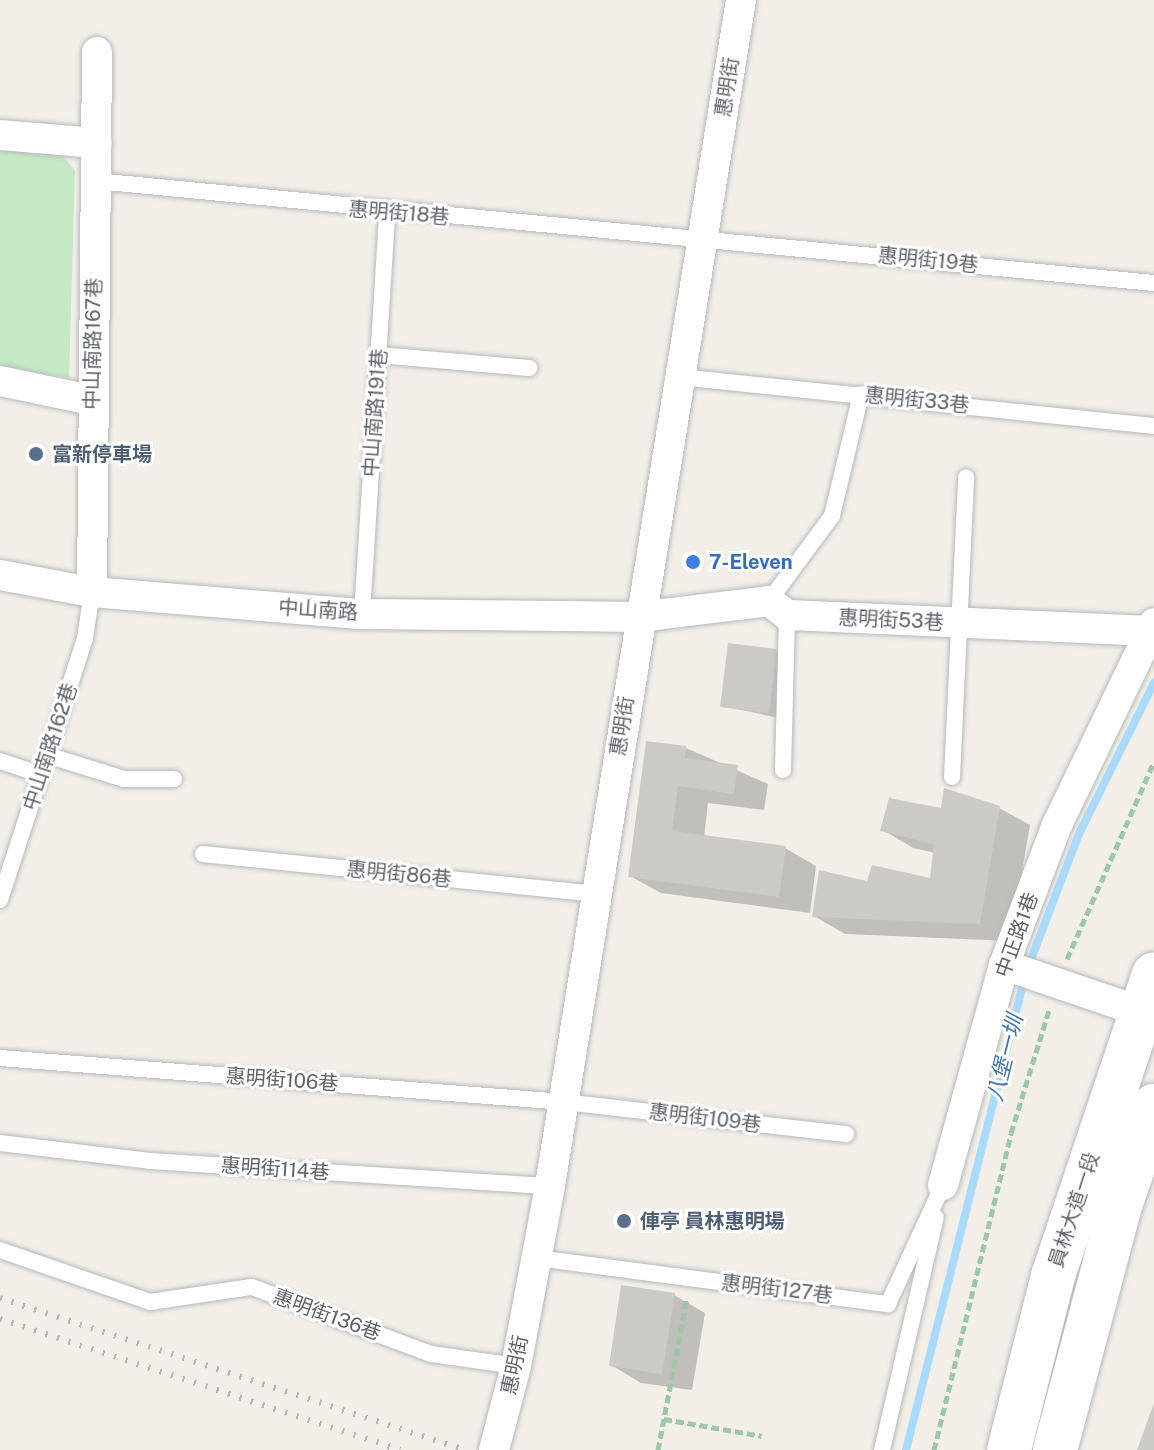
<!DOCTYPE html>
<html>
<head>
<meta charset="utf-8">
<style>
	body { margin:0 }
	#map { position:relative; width:1154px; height:1450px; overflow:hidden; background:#f1efe8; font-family:"Public Sans","Noto Sans TC",sans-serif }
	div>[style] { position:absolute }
	.green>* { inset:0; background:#c5e8c5 }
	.shadow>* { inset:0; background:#0003 }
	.stream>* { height:8px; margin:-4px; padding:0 4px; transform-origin:4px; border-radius:4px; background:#aadaff }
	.building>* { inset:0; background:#cccac5 }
	.path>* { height:5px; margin-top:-2.5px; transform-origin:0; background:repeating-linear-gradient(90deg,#9cc7a9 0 8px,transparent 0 12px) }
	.roads { filter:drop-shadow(0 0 2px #b5b8bc) drop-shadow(0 0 2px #b5b8bc) }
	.service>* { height:16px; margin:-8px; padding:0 8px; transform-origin:8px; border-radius:8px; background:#fff }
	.minor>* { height:30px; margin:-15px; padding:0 15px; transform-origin:15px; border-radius:15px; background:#fff }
	.secondary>* { height:44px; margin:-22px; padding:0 22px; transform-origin:22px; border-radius:22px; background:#fff }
	.rail>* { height:6px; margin-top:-3px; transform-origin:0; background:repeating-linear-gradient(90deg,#b6b7b8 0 2px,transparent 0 12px) }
	.dots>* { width:22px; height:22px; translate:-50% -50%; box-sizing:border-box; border:4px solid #fff; border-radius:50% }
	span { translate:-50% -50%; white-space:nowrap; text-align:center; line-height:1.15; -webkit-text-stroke:6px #fff; paint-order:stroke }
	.street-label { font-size:20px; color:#5f6368 }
	.service-label { font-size:20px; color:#4e5e75; font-weight:700 }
	.left { translate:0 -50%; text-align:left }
	.shop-label { font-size:20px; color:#366cbe; font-weight:700 }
	.water-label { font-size:22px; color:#4174aa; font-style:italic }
</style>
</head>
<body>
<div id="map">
	<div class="green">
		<i style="clip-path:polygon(0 150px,62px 155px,75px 170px,69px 378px,0 366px)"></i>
	</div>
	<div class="shadow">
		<i style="clip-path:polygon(776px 651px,787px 657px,779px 718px,722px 706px)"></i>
		<i style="clip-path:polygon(686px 748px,768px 784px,764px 810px,708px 803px,704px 838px,785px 848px,816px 866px,810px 913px,661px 893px,630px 876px)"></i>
		<i style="clip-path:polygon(999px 808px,1030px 825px,1010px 941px,845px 934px,814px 916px,868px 883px,932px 880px,935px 853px,913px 848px,883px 830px,942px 810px)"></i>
		<i style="clip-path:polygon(674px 1295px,705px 1313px,692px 1390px,641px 1383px,611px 1365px)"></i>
	</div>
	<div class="stream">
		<i style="left:906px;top:1450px;width:495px;rotate:-75.9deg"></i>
		<i style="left:1027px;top:970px;width:146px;rotate:-69.1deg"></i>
		<i style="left:1079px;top:834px;width:169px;rotate:-63.6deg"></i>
	</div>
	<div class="building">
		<i style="clip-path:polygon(728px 643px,777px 649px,769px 713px,720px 707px)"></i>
		<i style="clip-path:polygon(646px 741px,686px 746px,685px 758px,738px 765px,734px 794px,678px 786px,672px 831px,786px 846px,779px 897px,628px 877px)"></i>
		<i style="clip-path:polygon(944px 788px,1000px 806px,980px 924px,812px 917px,819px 870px,867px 881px,872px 865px,930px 878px,934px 844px,880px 831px,889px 798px,941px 808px)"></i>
		<i style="clip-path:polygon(621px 1285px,675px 1293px,662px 1374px,609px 1366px)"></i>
		<i style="clip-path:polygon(1154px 1403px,1154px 1450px,1137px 1450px)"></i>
	</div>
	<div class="path">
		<i style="left:1067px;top:959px;width:215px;rotate:-66.2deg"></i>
		<i style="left:664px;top:1419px;width:99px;rotate:9.8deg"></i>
		<i style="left:658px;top:1450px;width:155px;rotate:-79.2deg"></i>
		<i style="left:934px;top:1450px;width:326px;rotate:-76.3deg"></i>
		<i style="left:1011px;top:1133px;width:129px;rotate:-72.8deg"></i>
	</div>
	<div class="roads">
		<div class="service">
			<i style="left:96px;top:181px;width:1063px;rotate:5.51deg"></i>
			<i style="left:378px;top:355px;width:152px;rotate:4.9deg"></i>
			<i style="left:680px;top:377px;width:477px;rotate:5.9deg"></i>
			<i style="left:769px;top:601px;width:106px;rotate:-53.5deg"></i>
			<i style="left:832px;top:516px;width:125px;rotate:-76.6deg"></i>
			<i style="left:362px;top:614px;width:402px;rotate:-86.4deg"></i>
			<i style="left:47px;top:755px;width:81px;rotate:17.3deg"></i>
			<i style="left:124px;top:779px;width:50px"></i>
			<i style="left:0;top:761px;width:44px;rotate:18.4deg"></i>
			<i style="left:783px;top:770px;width:155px;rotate:-88.5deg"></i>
			<i style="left:952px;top:777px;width:300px;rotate:-87.3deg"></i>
			<i style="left:203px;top:854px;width:393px;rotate:5.8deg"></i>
			<i style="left:0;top:900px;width:275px;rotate:-72deg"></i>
			<i style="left:85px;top:638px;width:47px;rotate:-81.3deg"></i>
			<i style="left:0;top:1058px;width:566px;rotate:4.46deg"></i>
			<i style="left:564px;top:1102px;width:284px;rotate:6.5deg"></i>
			<i style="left:0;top:1143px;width:151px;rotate:6.8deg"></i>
			<i style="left:150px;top:1161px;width:401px;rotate:3.6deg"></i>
			<i style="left:0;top:1250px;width:159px;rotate:19.1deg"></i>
			<i style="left:150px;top:1302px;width:103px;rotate:-8.4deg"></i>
			<i style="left:252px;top:1287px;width:191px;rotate:20.5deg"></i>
			<i style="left:431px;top:1354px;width:86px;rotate:8deg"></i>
			<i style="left:537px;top:1258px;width:354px;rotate:7.5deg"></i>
			<i style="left:888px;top:1304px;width:131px;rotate:-65.2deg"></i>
			<i style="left:882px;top:1450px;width:239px;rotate:-77deg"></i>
		</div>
		<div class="minor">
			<i style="left:0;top:135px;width:97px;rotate:4.7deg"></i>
			<i style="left:0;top:381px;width:93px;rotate:11.8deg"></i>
			<i style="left:0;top:575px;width:94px;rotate:10.5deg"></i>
			<i style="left:92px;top:592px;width:271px;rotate:4.7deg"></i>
			<i style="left:362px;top:614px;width:277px;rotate:0.6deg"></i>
			<i style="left:639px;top:617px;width:131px;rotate:-7deg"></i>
			<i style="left:769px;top:601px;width:23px;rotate:38deg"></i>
			<i style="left:787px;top:615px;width:361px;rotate:2.5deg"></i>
			<i style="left:92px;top:592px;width:540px;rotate:-89.47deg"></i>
			<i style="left:1004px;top:965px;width:158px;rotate:18.8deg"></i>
			<i style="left:943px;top:1185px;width:228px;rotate:-74.5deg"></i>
			<i style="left:1004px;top:965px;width:150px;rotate:-69.3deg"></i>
			<i style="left:1057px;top:825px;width:224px;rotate:-64.3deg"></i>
			<i style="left:494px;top:1450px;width:87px;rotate:-75.3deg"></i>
			<i style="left:516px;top:1366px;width:183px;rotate:-79.3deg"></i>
			<i style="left:550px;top:1186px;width:1201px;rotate:-80.85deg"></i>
		</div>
		<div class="secondary">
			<i style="left:1009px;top:1450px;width:179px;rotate:-75.8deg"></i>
			<i style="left:1053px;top:1276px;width:318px;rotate:-71.5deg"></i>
			<i style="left:1055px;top:1450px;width:249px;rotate:-75.1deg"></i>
			<i style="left:1119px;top:1209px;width:109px;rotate:-71.2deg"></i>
		</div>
	</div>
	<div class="rail">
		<i style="left:0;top:1298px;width:489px;rotate:18.1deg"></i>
		<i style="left:0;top:1319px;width:421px;rotate:18.1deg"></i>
	</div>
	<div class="dots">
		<i style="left:36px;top:454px;background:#5c6f8a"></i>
		<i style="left:693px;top:562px;background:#3f7fe0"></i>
		<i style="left:624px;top:1221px;background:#5c6f8a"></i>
	</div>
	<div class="street-label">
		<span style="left:727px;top:87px;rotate:-81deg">惠明街</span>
		<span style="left:399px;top:213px;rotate:5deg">惠明街18巷</span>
		<span style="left:928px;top:260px;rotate:6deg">惠明街19巷</span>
		<span style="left:93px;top:344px;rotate:-89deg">中山南路167巷</span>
		<span style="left:917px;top:400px;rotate:6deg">惠明街33巷</span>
		<span style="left:375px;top:413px;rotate:-86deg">中山南路191巷</span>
		<span style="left:318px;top:610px;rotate:4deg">中山南路</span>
		<span style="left:891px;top:620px;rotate:3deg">惠明街53巷</span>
		<span style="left:622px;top:726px;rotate:-81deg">惠明街</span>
		<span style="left:50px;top:747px;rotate:-72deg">中山南路162巷</span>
		<span style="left:399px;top:874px;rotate:6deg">惠明街86巷</span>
		<span style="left:1017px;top:935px;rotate:-70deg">中正路1巷</span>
		<span style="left:282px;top:1080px;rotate:4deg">惠明街106巷</span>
		<span style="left:705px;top:1118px;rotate:7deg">惠明街109巷</span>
		<span style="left:275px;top:1169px;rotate:4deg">惠明街114巷</span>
		<span style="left:1074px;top:1210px;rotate:-72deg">員林大道一段</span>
		<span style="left:777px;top:1289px;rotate:7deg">惠明街127巷</span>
		<span style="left:327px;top:1315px;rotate:20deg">惠明街136巷</span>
		<span style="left:515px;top:1365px;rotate:-78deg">惠明街</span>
	</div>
	<div class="service-label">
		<span class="left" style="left:52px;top:454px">富新停車場</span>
		<span class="left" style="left:640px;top:1221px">俥亭 員林惠明場</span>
	</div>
	<div class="shop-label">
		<span class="left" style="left:709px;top:562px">7-Eleven</span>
	</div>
	<div class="water-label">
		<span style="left:1005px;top:1058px;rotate:-76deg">八堡一圳</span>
	</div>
</div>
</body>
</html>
